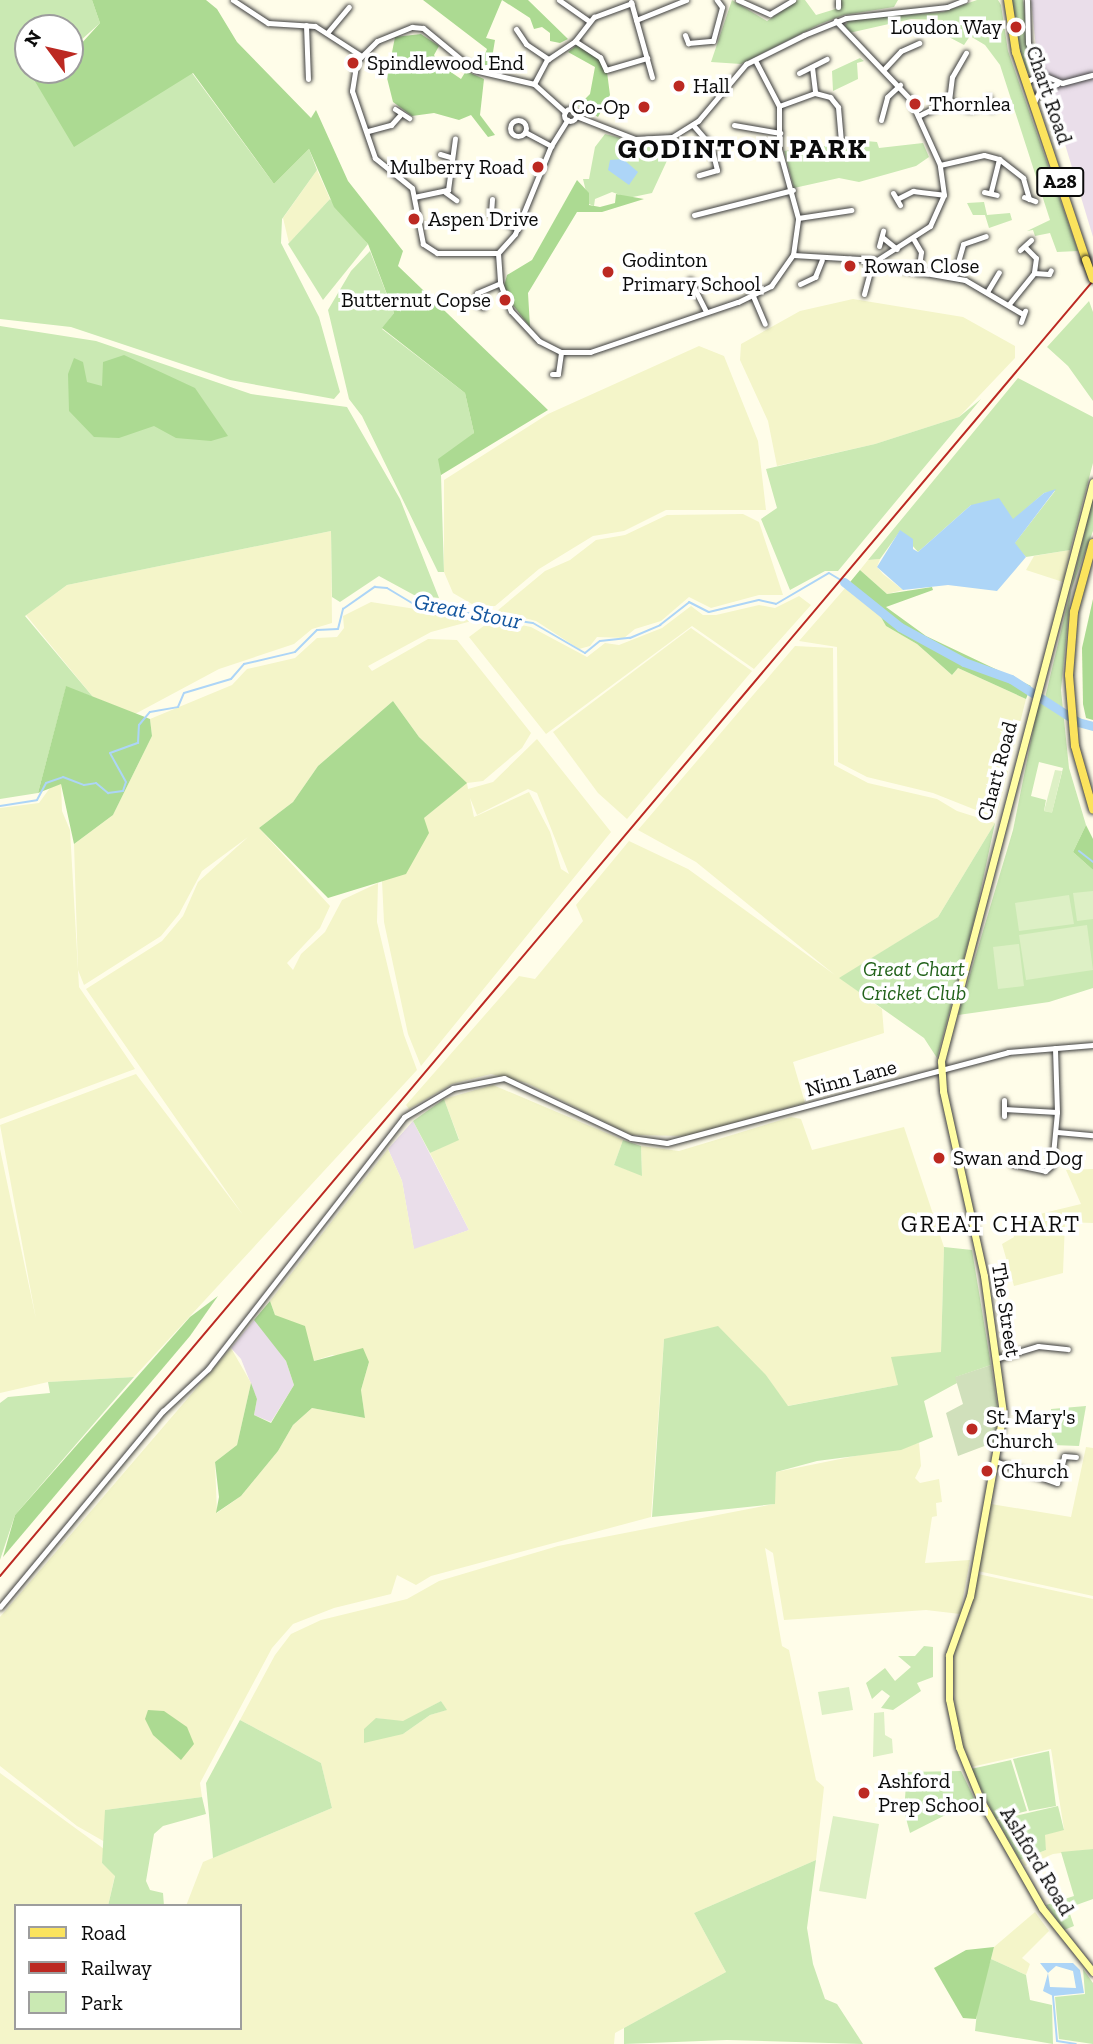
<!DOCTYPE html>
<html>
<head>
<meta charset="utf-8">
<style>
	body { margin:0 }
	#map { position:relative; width:1093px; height:2044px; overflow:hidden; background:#fffde9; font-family:"Zilla Slab",serif }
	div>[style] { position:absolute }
	.industrial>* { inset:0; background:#eadeea }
	.farmland>* { inset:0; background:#f4f5c9 }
	.green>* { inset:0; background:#cae9b3 }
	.forest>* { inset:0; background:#acda92 }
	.cemetery>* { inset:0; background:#d0e0bb }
	.pitch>* { inset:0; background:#ddf0c5 }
	.water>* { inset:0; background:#add5f7 }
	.stream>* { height:2px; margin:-1px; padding:0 1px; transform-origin:1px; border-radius:1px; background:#add5f7 }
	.river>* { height:9px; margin:-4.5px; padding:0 4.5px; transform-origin:4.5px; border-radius:4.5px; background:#add5f7 }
	.roads { filter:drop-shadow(0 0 2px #3e3e3e) drop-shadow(0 0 2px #3e3e3e) }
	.street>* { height:5px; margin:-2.5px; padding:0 2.5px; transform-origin:2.5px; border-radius:2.5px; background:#fff }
	.street>.ring { margin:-2.5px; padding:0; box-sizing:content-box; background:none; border:5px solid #fff; border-radius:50% }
	.secondary>* { height:7px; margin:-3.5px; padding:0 3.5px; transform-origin:3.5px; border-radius:3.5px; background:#fffda4 }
	.primary>* { height:8px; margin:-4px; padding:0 4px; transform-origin:4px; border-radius:4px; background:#fbe35d }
	.rail>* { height:2px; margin:-1px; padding:0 1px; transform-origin:1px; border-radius:1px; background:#bc2922 }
	.bridges { filter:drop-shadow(0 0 2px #1c1c1c) drop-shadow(0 0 2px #1c1c1c) }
	.primary-bridge>* { height:8px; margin:-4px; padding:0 4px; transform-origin:4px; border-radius:4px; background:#fbe35d }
	.dots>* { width:19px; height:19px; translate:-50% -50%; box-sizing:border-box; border:4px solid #fff; border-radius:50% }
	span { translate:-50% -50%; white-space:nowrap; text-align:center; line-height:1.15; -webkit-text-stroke:7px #fff; paint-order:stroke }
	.shield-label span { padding:2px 5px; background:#fff; border:2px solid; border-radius:5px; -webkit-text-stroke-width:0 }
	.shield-label { font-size:19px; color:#0b0b0b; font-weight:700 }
	.poi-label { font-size:21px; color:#0b0b0b }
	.right { translate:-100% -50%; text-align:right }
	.left { translate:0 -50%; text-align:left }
	.street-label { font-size:21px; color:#0b0b0b }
	.park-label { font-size:21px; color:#23631b; font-style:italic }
	.water-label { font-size:23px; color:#13559e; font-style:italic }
	.quarter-label { font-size:24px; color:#0b0b0b; letter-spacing:2px }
	.district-label { font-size:28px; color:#0b0b0b; font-weight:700; letter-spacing:2px }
	.legend { position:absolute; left:14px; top:1904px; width:228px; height:126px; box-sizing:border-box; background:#fff; border:2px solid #9d9d9d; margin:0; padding:9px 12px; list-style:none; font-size:21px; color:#0b0b0b }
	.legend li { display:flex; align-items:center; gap:14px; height:35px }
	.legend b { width:35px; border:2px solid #9d9d9d }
	.north { position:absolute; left:14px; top:14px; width:70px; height:70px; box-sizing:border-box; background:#fff; border:2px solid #9d9d9d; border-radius:50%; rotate:303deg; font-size:19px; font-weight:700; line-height:28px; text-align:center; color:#0b0b0b }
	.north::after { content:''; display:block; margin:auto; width:24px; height:32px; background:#bc2922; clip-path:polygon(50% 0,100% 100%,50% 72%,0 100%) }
</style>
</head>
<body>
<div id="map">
	<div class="industrial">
		<i style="clip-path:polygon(1031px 0,1093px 0,1093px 237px,1036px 48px)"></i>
		<i style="clip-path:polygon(413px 1121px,469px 1230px,414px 1250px,402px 1181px,388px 1149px)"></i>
		<i style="clip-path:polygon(255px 1319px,286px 1361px,294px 1385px,271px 1422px,254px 1415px,257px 1399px,241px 1359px,231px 1348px)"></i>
	</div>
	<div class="farmland">
		<i style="clip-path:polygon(317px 170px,330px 199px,289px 243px,283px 218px)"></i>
		<i style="clip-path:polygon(853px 299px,963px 317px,1015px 346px,1015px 358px,959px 417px,875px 444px,777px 466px,768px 421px,740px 360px,741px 344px,800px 311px)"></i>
		<i style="clip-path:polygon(699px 346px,724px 356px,758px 441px,766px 510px,666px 510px,624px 531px,593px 536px,539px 569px,495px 606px,477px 607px,453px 593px,444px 572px,444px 480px,548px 414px)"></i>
		<i style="clip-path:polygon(743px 514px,759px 522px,783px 595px,759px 595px,711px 608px,689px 597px,661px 621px,635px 629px,624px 638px,597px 637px,590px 646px,579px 649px,536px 621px,497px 611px,545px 571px,570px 560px,596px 540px,625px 535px,667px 515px)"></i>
		<i style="clip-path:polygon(331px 531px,332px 623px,312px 629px,294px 644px,219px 669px,135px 714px,93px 697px,26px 615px,67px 585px)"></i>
		<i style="clip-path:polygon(1070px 550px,1063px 582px,1026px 570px,1034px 556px)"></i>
		<i style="clip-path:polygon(880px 559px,877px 567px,883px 574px,903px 590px,887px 594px,860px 570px,868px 560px)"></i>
		<i style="clip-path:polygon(846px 587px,877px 610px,886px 626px,917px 644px,952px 675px,958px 668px,1026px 699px,996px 818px,933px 793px,867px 777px,838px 762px,837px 647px,799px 641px)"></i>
		<i style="clip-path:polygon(799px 596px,811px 605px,754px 669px,692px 626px,546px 734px,469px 637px,493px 619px,531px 627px,587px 657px,605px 643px,619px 645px,662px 628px,691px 606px,703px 615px,716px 615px,759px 605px,775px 608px)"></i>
		<i style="clip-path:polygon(evenodd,371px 602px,479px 619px,431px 632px,368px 666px,372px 671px,428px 639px,457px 640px,531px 733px,522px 748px,483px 781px,467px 783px,468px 789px,493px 782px,537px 739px,611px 832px,421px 1066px,408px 1034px,384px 922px,382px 881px,424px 818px,466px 783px,419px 737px,393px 701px,318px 766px,293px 802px,259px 828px,330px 906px,320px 928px,287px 963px,293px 970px,301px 954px,325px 932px,342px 900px,378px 883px,377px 922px,404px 1035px,417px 1070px,134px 1377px,48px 1382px,0 1393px,0 1149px,36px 1319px,0 1125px,136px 1074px,243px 1215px,86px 989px,162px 941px,183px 916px,198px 882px,248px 837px,202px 871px,179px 914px,161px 936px,84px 985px,78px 970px,74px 844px,113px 815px,152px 736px,150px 719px,232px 685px,247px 669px,295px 658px,317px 638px,337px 637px,344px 628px,343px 616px,371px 602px,528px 789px,537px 793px,569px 874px,561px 869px,550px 832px,529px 792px,474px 817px,470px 798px,477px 815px,528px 789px)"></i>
		<i style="clip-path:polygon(691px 628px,752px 671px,627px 819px,598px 793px,553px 732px)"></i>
		<i style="clip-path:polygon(795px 646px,833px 648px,834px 765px,868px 783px,937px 799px,957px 811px,995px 823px,938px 917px,840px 978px,882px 1009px,884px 1033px,793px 1062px,805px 1103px,687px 1136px,631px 1135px,527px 1083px,491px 1074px,452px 1084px,409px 1109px,406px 1105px,519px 976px,535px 979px,583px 921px,576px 905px,629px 841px,688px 869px,835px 975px,696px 862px,638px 830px)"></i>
		<i style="clip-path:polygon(61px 783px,62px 811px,70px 830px,79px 987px,135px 1069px,0 1119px,0 808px,39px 803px,52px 785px)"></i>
		<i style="clip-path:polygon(493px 1085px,623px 1140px,614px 1165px,642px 1175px,641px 1146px,679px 1151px,791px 1117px,801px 1119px,812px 1150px,904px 1127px,944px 1247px,941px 1352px,898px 1385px,787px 1406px,766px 1375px,664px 1339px,651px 1517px,431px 1576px,416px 1585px,397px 1575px,391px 1594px,334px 1608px,293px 1624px,272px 1648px,200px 1783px,202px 1797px,105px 1810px,105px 1842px,77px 1826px,0 1766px,0 1617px,231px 1348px,251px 1383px,237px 1445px,215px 1462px,217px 1513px,241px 1496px,278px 1451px,293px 1425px,312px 1408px,365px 1418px,361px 1390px,369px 1362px,332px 1355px,314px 1361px,275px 1315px,270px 1301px,388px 1149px,402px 1181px,414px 1249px,469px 1230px,430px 1153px,459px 1139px,444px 1099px)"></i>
		<i style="clip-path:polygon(1093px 1169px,1093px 1223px,1065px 1222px,1063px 1273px,1014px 1286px,1002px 1244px,1014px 1237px,1011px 1221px,1081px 1204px,1066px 1170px)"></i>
		<i style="clip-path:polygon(evenodd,919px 1443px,921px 1466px,915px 1478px,920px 1483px,939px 1479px,942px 1502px,936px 1503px,937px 1516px,932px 1517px,925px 1563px,970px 1560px,960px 1614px,926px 1610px,784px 1620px,773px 1553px,765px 1548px,782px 1646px,789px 1650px,816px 1780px,824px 1787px,816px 1860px,694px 1913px,726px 1972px,615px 2033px,614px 2044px,0 2044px,0 1773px,104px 1849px,102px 1863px,115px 1875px,108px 1906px,16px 1906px,16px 2028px,240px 2028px,240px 1906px,186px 1906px,203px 1862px,332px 1808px,321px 1763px,240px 1720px,275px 1655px,291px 1634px,321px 1620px,407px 1599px,439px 1581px,558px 1546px,774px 1504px,776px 1472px,919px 1443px,441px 1701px,446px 1710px,430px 1715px,403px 1734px,376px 1718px,403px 1722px,441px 1701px)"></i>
		<i style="clip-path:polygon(1086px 1447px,1093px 1448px,1093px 1596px,978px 1571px,991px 1504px,1071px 1517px)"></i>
		<i style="clip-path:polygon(978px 1574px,1093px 1599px,1093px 1849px,1053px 1854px,1025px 1866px,1020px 1860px,1046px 1850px,1044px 1835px,1064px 1829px,1051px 1749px,971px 1767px,957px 1726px,953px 1673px,955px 1648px,968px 1618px)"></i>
		<i style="clip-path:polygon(1035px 1912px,1049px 1931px,1022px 1958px,1030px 1964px,1026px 1975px,991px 1959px,994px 1947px)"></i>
	</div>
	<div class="green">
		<i style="clip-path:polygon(0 0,92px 0,100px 23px,70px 50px,70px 28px,28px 28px,28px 70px,45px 70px,34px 77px,192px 73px,274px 184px,309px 149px,317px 170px,282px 219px,281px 243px,319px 317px,340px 392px,334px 399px,230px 380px,71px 327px,0 319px)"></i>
		<i style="clip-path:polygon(732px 0,767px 21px,798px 0,805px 0,816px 15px,842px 7px,841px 0,898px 0,894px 7px,844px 15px,820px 24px,741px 64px,711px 62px)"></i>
		<i style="clip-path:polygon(977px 0,998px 0,1001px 5px,1008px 51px,1078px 251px,1057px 252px,1050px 233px,1035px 236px,1033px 230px,1027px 231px,1050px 220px,1000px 65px,985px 45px,970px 36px,964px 45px,947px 36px,943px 20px,911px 19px,849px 33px,843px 28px,850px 19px,943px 12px)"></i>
		<i style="clip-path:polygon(1012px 0,1023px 0,1032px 74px,1025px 72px,1019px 58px)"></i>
		<i style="clip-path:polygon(860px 58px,864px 61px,857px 63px,858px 79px,833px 91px,832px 71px)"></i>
		<i style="clip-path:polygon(605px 134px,641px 143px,668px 143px,671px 152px,652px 193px,628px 198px,612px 192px,595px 199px,594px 206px,589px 204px,583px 179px,589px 179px,595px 147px)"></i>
		<i style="clip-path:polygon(866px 141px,877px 142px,879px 148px,923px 143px,929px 157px,916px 166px,859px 182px,839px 178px,794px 188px,784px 151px)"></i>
		<i style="clip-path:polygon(330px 199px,368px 244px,323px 300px,288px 244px)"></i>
		<i style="clip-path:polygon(984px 202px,987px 215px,1010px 213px,1012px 220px,989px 228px,985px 215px,973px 215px,967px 203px)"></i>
		<i style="clip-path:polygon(370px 251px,394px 313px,382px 329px,465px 393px,474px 433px,441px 475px,444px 572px,438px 572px,362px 416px,349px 399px,328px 310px,351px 271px)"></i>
		<i style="clip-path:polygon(1089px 301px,1093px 312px,1093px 401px,1068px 366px,1047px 347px)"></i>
		<i style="clip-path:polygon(0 326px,96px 341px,251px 394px,347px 407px,400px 499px,439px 598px,414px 595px,379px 576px,340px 602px,332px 597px,331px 531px,67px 585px,25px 616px,93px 697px,66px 687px,38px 793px,0 799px)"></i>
		<i style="clip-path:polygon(1018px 378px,1093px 417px,1093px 463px,1070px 550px,1026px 557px,1014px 544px,1055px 491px,1044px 493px,1013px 520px,971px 505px,918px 552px,900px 531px,880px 559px,868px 560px)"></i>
		<i style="clip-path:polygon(981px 399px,838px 571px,825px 571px,790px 590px,761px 519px,777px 508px,766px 469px,875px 444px,959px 417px)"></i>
		<i style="clip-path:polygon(evenodd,1093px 497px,1093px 531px,1071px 590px,1061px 690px,1069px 768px,1086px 825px,1073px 852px,1093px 870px,1093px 988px,1049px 1002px,958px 1015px,1013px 830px,1039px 701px,1045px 698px,1093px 497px,1039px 762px,1063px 768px,1052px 812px,1044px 811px,1046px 800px,1031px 796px,1039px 762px)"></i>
		<i style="clip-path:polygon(995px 823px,975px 917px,937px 1058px,924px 1038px,839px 978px,938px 917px)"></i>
		<i style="clip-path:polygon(444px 1099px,459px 1140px,430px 1153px,413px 1121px)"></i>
		<i style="clip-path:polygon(623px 1140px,641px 1146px,642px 1176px,614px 1165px)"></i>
		<i style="clip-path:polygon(944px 1247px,972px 1250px,991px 1365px,956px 1377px,957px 1383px,924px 1401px,933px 1437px,901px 1450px,817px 1461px,776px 1472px,775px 1504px,652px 1517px,664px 1339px,718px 1326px,766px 1375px,788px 1406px,898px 1385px,891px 1357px,941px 1352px)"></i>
		<i style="clip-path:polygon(134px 1377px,15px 1515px,0 1560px,0 1403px,8px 1397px,50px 1393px,48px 1382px)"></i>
		<i style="clip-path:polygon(1086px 1406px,1079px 1446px,1052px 1445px,1051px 1409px)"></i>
		<i style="clip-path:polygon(924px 1646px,933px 1647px,933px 1677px,917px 1683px,921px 1691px,893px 1710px,881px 1708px,890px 1696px,882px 1690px,872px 1699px,866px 1683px,885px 1668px,895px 1681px,911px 1667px,898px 1656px,915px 1656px)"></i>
		<i style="clip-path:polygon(441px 1701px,447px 1710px,430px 1715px,403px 1734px,364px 1743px,364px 1729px,376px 1718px,403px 1721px)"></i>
		<i style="clip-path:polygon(240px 1720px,321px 1763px,332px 1808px,213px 1858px,206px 1783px)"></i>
		<i style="clip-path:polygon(1049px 1751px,1056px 1806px,1029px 1811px,1013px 1759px)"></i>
		<i style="clip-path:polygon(1011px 1760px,1027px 1811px,996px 1819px,971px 1769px)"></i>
		<i style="clip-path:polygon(961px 1771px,975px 1800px,910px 1833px,904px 1811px,907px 1772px)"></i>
		<i style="clip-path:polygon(202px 1797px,206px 1814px,163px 1826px,154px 1834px,146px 1881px,150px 1890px,163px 1893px,164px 1906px,108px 1906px,115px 1876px,102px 1863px,105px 1810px)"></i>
		<i style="clip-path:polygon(1058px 1806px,1064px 1830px,1045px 1835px,1046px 1850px,1020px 1860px,997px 1820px)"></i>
		<i style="clip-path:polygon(1093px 1849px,1093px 1899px,1068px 1908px,1074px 1926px,1064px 1930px,1046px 1905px,1074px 1896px,1061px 1852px)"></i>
		<i style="clip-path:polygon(816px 1860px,807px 1928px,813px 1964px,825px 1999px,837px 2004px,863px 2044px,727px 2040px,624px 2044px,624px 2028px,726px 1972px,694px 1913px)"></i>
		<i style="clip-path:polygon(991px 1959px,1026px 1975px,1030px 2000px,1052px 2005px,1053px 2044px,975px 2031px,979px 1994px)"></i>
		<i style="clip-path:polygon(1083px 1969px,1093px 1983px,1093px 2044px,1059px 2039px,1055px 1997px,1085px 1994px)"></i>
	</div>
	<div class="forest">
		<i style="clip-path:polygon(92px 0,206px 0,217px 9px,237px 42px,311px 118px,316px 110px,348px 181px,403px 251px,398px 266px,548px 410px,441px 475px,438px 459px,474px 433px,465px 393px,382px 328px,394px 313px,368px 244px,334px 207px,309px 149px,274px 184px,193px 73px,74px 147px,33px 78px,45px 70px,70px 70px,70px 56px,100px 23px)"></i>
		<i style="clip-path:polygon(423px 0,528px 0,568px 39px,560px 43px,550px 41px,550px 33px,542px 27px,534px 29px,530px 18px,502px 0,486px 38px,495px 40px,490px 70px,480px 67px,487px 49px)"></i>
		<i style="clip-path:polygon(421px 34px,439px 46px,434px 55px,439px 64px,461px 79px,466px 71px,484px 79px,480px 115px,495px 135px,488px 137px,471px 115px,459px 120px,434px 113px,412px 116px,393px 102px,387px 78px,395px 37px)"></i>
		<i style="clip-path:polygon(577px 45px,598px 58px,607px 72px,610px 95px,598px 117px,578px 106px,590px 94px,595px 67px,568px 52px)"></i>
		<i style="clip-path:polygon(577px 180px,589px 193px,589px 205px,600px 207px,615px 203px,616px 194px,644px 199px,602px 212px,577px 212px,528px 293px,530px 327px,509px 300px,504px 286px,507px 275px,532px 260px)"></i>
		<i style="clip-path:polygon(124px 355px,195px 388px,228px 436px,211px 441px,176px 438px,154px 426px,119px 438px,94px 437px,69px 411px,68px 374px,74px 358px,83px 362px,87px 382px,102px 386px,103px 362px)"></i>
		<i style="clip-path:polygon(860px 570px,887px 594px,932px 587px,933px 590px,886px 607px,926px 636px,1031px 686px,1026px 699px,958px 668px,952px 675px,917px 644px,886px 626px,877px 610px,846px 587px)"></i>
		<i style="clip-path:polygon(1093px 599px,1093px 720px,1086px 718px,1083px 704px,1082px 648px)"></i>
		<i style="clip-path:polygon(66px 686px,150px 719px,152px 736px,113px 815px,74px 844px,61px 784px,38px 793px)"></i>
		<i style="clip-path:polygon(393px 701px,419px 737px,467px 783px,424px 818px,429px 833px,406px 874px,328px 898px,259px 828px,293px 802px,318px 766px)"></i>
		<i style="clip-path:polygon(1086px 825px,1093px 839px,1093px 870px,1073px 852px)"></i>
		<i style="clip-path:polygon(218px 1296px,190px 1336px,3px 1557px,15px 1515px,190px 1317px)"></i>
		<i style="clip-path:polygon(270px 1301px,275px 1315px,305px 1326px,314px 1361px,363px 1348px,369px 1362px,361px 1390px,365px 1418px,312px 1408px,293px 1425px,278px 1451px,241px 1496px,216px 1513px,219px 1497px,215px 1462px,237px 1445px,251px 1383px,257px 1399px,254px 1415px,271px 1423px,294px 1385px,286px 1361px,254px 1320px)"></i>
		<i style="clip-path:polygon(148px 1710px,164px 1711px,187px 1727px,194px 1744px,181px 1760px,153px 1735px,145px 1719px)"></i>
		<i style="clip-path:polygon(994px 1947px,976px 2019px,963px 2018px,934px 1968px,966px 1950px)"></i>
	</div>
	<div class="cemetery">
		<i style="clip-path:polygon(991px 1365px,998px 1409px,995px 1442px,958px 1456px,946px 1413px,963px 1404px,955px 1377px)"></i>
	</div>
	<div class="pitch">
		<i style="clip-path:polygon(1055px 770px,1062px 771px,1052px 813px,1044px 811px)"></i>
		<i style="clip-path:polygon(1093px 891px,1093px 919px,1077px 921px,1073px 893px)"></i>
		<i style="clip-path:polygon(1069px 895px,1074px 924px,1019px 931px,1015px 903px)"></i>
		<i style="clip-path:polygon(1087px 925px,1093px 970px,1026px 980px,1019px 935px)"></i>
		<i style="clip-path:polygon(1019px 944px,1024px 986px,998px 989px,993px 947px)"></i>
		<i style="clip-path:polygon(849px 1687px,853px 1710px,822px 1715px,818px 1692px)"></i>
		<i style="clip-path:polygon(884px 1712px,885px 1735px,892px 1739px,893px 1753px,873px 1757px,874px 1713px)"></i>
		<i style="clip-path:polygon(833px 1816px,879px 1824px,866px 1899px,819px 1891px)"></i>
	</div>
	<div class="water">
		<i style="clip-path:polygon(623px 159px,638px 172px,629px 185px,608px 170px,610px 160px)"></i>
		<i style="clip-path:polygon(1056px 489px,1015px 543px,1026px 557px,997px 591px,948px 585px,903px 590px,877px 567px,900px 530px,913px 539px,913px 549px,918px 552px,971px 505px,999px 498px,1013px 519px,1044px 493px)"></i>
		<i style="clip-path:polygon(evenodd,1073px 1963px,1080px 1970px,1084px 1993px,1053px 1996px,1043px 1991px,1048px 1973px,1040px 1963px,1073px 1963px,1056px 1966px,1073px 1971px,1076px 1988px,1050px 1987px,1048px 1973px,1056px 1966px)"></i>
	</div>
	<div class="stream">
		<i style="left:0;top:806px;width:37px;rotate:-9deg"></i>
		<i style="left:37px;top:800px;width:19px;rotate:-62deg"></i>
		<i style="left:46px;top:783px;width:18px;rotate:-19deg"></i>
		<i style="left:63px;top:777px;width:22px;rotate:21deg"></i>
		<i style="left:84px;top:785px;width:12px;rotate:-9deg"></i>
		<i style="left:96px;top:783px;width:16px;rotate:40deg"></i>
		<i style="left:108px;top:793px;width:15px;rotate:-8deg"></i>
		<i style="left:123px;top:791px;width:9px;rotate:-72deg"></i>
		<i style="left:126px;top:782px;width:33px;rotate:-119deg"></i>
		<i style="left:110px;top:753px;width:30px;rotate:-20deg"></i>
		<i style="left:138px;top:743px;width:18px;rotate:-87deg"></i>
		<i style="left:139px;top:725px;width:17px;rotate:-50deg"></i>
		<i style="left:150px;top:712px;width:28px;rotate:-10deg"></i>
		<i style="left:178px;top:707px;width:15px;rotate:-67deg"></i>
		<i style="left:184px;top:693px;width:49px;rotate:-16.6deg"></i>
		<i style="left:231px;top:679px;width:20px;rotate:-49deg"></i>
		<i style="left:244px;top:664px;width:52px;rotate:-13.2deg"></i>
		<i style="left:295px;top:652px;width:31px;rotate:-45deg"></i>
		<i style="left:317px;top:630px;width:21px;rotate:-3deg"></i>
		<i style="left:338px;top:629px;width:21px;rotate:-76deg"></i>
		<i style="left:343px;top:609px;width:39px;rotate:-35deg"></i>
		<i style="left:375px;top:587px;width:12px;rotate:5deg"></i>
		<i style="left:387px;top:588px;width:33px;rotate:31deg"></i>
		<i style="left:415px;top:605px;width:119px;rotate:8.7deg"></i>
		<i style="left:533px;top:623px;width:60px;rotate:30deg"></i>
		<i style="left:585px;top:653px;width:19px;rotate:-39deg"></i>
		<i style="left:600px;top:641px;width:30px;rotate:-6deg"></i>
		<i style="left:630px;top:638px;width:33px;rotate:-23deg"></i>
		<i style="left:660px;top:625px;width:37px;rotate:-38deg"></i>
		<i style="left:689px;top:602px;width:22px;rotate:27deg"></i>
		<i style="left:709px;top:612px;width:51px;rotate:-13.5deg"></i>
		<i style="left:759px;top:600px;width:17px;rotate:13deg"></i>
		<i style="left:776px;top:604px;width:61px;rotate:-30.3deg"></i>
		<i style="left:829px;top:573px;width:17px;rotate:31deg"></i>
		<i style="left:1079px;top:851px;width:18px;rotate:38deg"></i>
		<i style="left:1053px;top:1996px;width:45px;rotate:84.9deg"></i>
		<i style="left:1057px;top:2041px;width:19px;rotate:9deg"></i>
	</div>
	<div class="river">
		<i style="left:844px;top:582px;width:72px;rotate:38.8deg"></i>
		<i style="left:900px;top:627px;width:73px;rotate:28.7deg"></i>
		<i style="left:964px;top:662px;width:50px;rotate:19.9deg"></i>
		<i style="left:1011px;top:679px;width:80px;rotate:32.7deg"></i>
		<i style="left:1078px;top:722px;width:16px;rotate:15deg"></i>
	</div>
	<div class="roads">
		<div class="street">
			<i style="left:233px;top:0;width:42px;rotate:33.3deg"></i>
			<i style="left:268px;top:23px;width:47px;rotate:3.7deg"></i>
			<i style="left:315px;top:26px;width:54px;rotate:32.8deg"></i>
			<i style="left:559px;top:0;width:37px;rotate:35deg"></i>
			<i style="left:738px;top:0;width:35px;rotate:24deg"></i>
			<i style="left:770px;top:14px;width:27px;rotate:-31deg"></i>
			<i style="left:838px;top:0;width:7px;rotate:90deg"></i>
			<i style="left:1027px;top:0;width:43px;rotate:88.7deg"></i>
			<i style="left:1028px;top:43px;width:34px;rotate:67deg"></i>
			<i style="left:631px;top:2px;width:78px;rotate:74.4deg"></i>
			<i style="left:636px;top:20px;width:54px;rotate:-21.8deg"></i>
			<i style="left:306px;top:25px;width:54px;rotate:87.9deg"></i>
			<i style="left:516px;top:29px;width:18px;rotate:56deg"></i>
			<i style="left:526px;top:44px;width:27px;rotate:34deg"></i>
			<i style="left:327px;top:33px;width:34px;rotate:-50deg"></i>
			<i style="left:685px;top:35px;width:9px;rotate:69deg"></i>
			<i style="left:688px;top:43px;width:25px;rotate:-5deg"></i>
			<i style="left:713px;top:41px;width:35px;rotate:-75deg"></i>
			<i style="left:722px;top:7px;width:9px;rotate:-126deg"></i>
			<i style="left:575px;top:41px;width:30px;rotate:33deg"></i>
			<i style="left:600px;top:57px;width:14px;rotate:65deg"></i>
			<i style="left:606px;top:70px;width:43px;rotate:-16.3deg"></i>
			<i style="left:812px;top:67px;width:26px;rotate:83deg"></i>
			<i style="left:885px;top:68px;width:23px;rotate:-47deg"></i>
			<i style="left:901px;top:51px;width:20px;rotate:-24deg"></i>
			<i style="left:799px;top:73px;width:31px;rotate:-27deg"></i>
			<i style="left:1026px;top:82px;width:17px;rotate:-28deg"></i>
			<i style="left:1041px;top:74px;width:23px;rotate:23deg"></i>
			<i style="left:1062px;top:83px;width:31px;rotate:-15deg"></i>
			<i style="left:534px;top:84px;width:27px;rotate:-62deg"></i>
			<i style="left:547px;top:60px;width:34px;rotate:-34deg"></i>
			<i style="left:575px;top:41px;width:31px;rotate:-52deg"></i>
			<i style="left:594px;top:17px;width:40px;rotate:-20.2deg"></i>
			<i style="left:989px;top:98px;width:7px;rotate:106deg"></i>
			<i style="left:987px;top:105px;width:6px;rotate:39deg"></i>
			<i style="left:949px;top:101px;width:22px;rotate:22deg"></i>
			<i style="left:969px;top:109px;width:18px;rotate:-13deg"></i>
			<i style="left:1034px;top:102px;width:11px;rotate:-63deg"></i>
			<i style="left:1039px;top:92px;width:20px;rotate:-24deg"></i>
			<i style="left:779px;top:106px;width:38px;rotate:-20deg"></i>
			<i style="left:815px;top:93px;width:16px;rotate:15deg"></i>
			<i style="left:830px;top:97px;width:13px;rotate:51deg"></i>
			<i style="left:838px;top:107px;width:34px;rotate:85deg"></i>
			<i style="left:395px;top:109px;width:17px;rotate:33deg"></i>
			<i class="ring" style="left:564px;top:109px;width:7px;height:7px"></i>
			<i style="left:576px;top:116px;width:63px;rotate:21.3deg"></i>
			<i style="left:635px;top:139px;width:37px;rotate:-3deg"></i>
			<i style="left:672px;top:137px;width:31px;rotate:-32deg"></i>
			<i style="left:698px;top:121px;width:75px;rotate:-49.9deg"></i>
			<i style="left:746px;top:64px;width:65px;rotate:-26.6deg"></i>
			<i style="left:804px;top:35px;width:45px;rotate:-22deg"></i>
			<i style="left:846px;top:18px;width:102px;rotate:-6.2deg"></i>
			<i style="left:947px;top:7px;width:19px;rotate:-21deg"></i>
			<i style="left:918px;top:116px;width:34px;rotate:-26deg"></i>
			<i style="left:949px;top:101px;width:24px;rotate:-83deg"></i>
			<i style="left:952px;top:77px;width:28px;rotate:-60deg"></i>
			<i style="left:881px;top:120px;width:24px;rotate:-75deg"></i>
			<i style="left:887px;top:97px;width:18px;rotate:-43deg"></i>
			<i class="ring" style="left:510px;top:120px;width:11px;height:11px"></i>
			<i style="left:693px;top:125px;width:28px;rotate:49deg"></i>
			<i style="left:711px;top:146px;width:25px;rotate:76deg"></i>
			<i style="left:717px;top:170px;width:19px;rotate:164deg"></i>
			<i style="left:734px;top:125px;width:47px;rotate:9.9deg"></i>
			<i style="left:368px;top:131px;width:24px;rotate:-15deg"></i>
			<i style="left:391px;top:125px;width:13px;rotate:-48deg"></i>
			<i style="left:525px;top:132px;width:30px;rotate:28deg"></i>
			<i style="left:440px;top:154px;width:10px;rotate:17deg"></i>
			<i style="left:940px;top:165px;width:45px;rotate:-12.8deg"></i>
			<i style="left:984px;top:155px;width:16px;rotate:15deg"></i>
			<i style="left:999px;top:159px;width:31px;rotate:38deg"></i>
			<i style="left:1023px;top:178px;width:22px;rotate:74deg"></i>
			<i style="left:991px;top:191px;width:33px;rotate:-76deg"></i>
			<i style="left:445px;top:192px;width:14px;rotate:36deg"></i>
			<i style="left:984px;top:192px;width:13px;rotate:13deg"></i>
			<i style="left:893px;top:193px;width:14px;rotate:60deg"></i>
			<i style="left:414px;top:197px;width:35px;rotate:-12deg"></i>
			<i style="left:448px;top:190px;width:52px;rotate:-82.3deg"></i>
			<i style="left:1024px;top:197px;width:12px;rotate:20deg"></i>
			<i style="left:899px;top:198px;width:16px;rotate:-27deg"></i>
			<i style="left:913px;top:191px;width:31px;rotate:7deg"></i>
			<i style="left:492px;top:199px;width:15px;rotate:94deg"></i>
			<i style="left:491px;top:214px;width:31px;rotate:29deg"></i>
			<i style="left:694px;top:215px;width:102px;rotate:-14.2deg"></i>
			<i style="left:798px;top:218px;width:54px;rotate:-8.6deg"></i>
			<i style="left:882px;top:237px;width:19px;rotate:39deg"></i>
			<i style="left:914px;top:240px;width:14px;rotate:60deg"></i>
			<i style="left:921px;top:252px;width:21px;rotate:98deg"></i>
			<i style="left:879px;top:246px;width:16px;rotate:-75deg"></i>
			<i style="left:1026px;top:248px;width:14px;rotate:45deg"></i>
			<i style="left:1036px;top:258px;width:15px;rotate:98deg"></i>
			<i style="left:1020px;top:250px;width:15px;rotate:-42deg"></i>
			<i style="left:498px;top:253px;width:30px;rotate:86deg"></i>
			<i style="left:500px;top:283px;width:30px;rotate:69deg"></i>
			<i style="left:511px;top:311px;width:41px;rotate:47deg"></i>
			<i style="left:539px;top:341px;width:25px;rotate:27deg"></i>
			<i style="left:561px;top:352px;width:29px"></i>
			<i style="left:590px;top:352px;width:156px;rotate:-18.7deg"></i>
			<i style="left:738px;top:302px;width:37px;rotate:-26deg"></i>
			<i style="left:771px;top:286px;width:38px;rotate:-55deg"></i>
			<i style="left:793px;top:255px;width:37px;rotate:-82deg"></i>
			<i style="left:798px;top:218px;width:72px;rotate:-105.4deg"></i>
			<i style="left:779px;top:149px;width:43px;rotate:-90deg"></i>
			<i style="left:779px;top:106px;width:52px;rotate:-117.6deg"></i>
			<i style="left:498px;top:253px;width:61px;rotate:180deg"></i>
			<i style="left:437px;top:253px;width:17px;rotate:-147deg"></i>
			<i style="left:423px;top:244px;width:57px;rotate:-101.1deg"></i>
			<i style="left:412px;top:188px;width:48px;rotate:-141deg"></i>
			<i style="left:375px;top:158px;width:71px;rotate:-108.9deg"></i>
			<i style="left:352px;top:91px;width:30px;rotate:-81deg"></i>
			<i style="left:357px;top:61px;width:28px;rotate:-45deg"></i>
			<i style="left:377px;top:41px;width:38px;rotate:-22deg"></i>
			<i style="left:412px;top:27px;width:11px;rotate:5deg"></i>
			<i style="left:423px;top:28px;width:66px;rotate:39.5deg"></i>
			<i style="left:474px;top:70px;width:62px;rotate:13.1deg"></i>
			<i style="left:534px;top:84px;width:42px;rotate:42.1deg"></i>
			<i style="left:498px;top:253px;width:25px;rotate:-48deg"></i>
			<i style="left:515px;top:234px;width:95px;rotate:-67.8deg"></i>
			<i style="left:551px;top:146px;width:31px;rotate:-58deg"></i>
			<i style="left:793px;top:255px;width:84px;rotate:3.4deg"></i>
			<i style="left:877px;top:260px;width:63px;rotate:-32.7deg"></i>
			<i style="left:930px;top:226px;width:34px;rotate:-66deg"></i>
			<i style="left:944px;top:195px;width:30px;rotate:-98deg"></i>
			<i style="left:940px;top:165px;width:72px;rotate:-114.4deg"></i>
			<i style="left:910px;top:99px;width:108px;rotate:-133.5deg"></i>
			<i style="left:902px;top:269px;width:64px;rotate:9.9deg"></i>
			<i style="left:965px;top:280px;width:65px;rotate:30.5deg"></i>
			<i style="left:954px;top:276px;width:33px;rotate:-74deg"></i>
			<i style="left:963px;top:244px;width:24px;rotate:-19deg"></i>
			<i style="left:690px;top:280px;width:34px;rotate:63deg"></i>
			<i style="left:800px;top:284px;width:17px;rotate:-25deg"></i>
			<i style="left:815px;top:277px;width:18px;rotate:-68deg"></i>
			<i style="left:987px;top:292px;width:23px;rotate:-59deg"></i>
			<i style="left:864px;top:294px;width:23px;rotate:-75deg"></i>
			<i style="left:870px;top:272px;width:9px;rotate:-103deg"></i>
			<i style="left:753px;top:296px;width:30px;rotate:67deg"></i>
			<i style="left:1009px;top:304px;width:40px;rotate:-51deg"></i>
			<i style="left:1034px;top:273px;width:15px;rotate:4deg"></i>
			<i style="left:1049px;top:274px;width:4px;rotate:-63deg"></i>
			<i style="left:483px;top:307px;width:7px;rotate:-146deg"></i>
			<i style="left:477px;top:303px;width:10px;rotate:-90deg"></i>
			<i style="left:477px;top:293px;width:25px;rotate:-23deg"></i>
			<i style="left:1021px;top:322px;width:12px;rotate:-70deg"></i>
			<i style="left:552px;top:374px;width:6px"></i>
			<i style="left:558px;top:374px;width:22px;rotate:-82deg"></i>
			<i style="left:1004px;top:1100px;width:16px;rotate:90deg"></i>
			<i style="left:1004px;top:1109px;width:53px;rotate:3.2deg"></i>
			<i style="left:1057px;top:1132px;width:36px;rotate:5deg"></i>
			<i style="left:1013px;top:1164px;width:33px;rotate:12deg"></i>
			<i style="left:1045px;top:1171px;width:9px;rotate:-41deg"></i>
			<i style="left:1052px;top:1165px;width:53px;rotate:-84.6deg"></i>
			<i style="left:1057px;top:1112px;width:64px;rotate:-91.8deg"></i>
			<i style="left:995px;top:1359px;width:45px;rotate:-16.8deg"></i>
			<i style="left:1038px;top:1346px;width:30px;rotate:6deg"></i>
			<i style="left:995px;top:1461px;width:66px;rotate:19.5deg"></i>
			<i style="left:1057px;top:1483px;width:28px;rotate:-75deg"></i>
			<i style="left:1064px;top:1456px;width:12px;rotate:5deg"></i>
			<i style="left:0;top:1607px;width:255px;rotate:-50.3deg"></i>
			<i style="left:163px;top:1411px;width:62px;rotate:-43deg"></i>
			<i style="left:208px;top:1369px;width:319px;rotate:-52.1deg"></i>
			<i style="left:404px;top:1117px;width:57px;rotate:-30.6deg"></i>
			<i style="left:453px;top:1088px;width:52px;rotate:-11.1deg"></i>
			<i style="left:504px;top:1078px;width:140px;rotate:25.3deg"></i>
			<i style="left:631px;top:1138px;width:36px;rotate:8deg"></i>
			<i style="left:667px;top:1143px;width:353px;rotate:-14.9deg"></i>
			<i style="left:1008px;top:1052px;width:85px;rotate:-4.7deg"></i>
		</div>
		<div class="secondary">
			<i style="left:1093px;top:482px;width:599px;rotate:104.71deg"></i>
			<i style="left:941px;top:1061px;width:30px;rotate:86deg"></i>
			<i style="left:943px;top:1091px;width:189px;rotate:77.5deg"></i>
			<i style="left:984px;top:1276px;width:138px;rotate:82.1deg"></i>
			<i style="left:1003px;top:1413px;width:186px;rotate:100.2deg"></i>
			<i style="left:970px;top:1596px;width:63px;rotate:109.6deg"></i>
			<i style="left:949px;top:1655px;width:44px;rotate:90deg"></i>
			<i style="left:949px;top:1699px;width:49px;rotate:78.2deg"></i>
			<i style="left:959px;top:1747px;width:58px;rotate:67.8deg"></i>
			<i style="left:981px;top:1801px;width:123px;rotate:60.3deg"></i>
			<i style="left:1042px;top:1908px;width:82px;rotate:51.4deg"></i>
		</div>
		<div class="primary">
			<i style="left:1008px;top:0;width:53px;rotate:81.3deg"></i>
			<i style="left:1016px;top:52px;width:219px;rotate:71.4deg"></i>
			<i style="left:1093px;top:543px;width:72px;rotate:105.4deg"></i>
			<i style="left:1074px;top:612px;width:63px;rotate:94.5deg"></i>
			<i style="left:1069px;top:675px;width:71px;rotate:85.2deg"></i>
			<i style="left:1075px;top:746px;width:66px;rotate:74.1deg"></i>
		</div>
	</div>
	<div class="rail">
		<i style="left:0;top:1576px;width:1695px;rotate:-49.84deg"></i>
	</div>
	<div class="bridges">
		<div class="primary-bridge">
			<i style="left:1086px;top:260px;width:20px;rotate:70deg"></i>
		</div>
	</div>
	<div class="dots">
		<i style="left:1016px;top:27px;background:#bc2922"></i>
		<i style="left:353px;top:63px;background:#bc2922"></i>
		<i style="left:679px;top:86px;background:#bc2922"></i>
		<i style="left:915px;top:104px;background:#bc2922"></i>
		<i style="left:644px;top:107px;background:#bc2922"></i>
		<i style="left:538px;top:167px;background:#bc2922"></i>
		<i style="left:414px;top:219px;background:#bc2922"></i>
		<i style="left:850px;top:266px;background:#bc2922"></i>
		<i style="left:608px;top:272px;background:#bc2922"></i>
		<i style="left:505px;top:300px;background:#bc2922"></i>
		<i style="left:939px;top:1158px;background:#bc2922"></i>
		<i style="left:972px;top:1429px;background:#bc2922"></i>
		<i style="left:987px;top:1471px;background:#bc2922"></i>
		<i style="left:864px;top:1793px;background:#bc2922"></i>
	</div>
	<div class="shield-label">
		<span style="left:1060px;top:182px">A28</span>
	</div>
	<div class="poi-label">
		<span class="right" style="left:1002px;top:27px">Loudon Way</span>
		<span class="left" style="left:367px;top:63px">Spindlewood End</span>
		<span class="left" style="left:693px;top:86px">Hall</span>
		<span class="left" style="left:929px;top:104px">Thornlea</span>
		<span class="right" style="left:630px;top:107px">Co-Op</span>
		<span class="right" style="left:524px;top:167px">Mulberry Road</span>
		<span class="left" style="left:428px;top:219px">Aspen Drive</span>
		<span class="left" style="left:622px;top:272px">Godinton<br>Primary School</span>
		<span class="left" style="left:864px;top:266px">Rowan Close</span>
		<span class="right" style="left:491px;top:300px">Butternut Copse</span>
		<span class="left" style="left:953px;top:1158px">Swan and Dog</span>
		<span class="left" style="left:986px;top:1429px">St. Mary's<br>Church</span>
		<span class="left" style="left:1001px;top:1471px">Church</span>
		<span class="left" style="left:878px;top:1793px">Ashford<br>Prep School</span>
	</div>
	<div class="street-label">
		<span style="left:1049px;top:95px;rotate:71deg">Chart Road</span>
		<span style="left:997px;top:771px;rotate:-75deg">Chart Road</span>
		<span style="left:851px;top:1078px;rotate:-15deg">Ninn Lane</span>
		<span style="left:1006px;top:1310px;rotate:81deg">The Street</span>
		<span style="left:1037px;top:1861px;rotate:59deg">Ashford Road</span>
	</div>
	<div class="park-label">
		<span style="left:914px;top:981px">Great Chart<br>Cricket Club</span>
	</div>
	<div class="water-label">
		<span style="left:468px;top:611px;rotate:11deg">Great Stour</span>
	</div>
	<div class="quarter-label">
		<span style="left:991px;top:1224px">GREAT CHART</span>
	</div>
	<div class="district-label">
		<span style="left:743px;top:149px">GODINTON PARK</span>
	</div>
	<ul class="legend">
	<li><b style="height:9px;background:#fbe35d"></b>Road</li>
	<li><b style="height:9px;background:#bc2922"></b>Railway</li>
	<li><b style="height:19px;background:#cae9b3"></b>Park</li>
	</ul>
	<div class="north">N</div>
</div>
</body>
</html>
